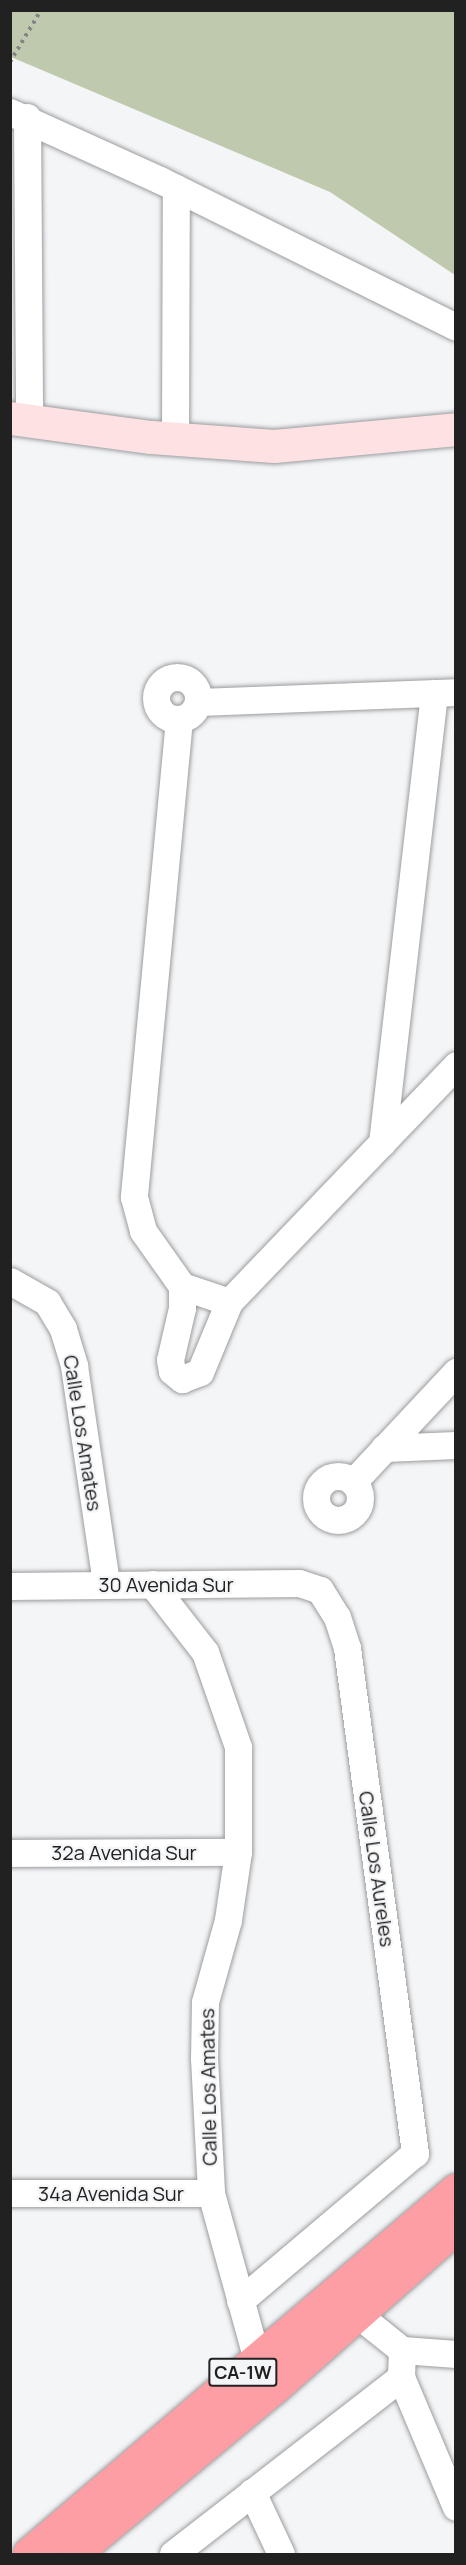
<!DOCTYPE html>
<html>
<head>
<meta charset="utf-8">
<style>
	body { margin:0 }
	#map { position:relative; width:466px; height:2565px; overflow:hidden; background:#f4f5f7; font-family:Manrope,sans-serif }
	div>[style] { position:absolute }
	.green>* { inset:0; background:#bfc9ad }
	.path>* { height:4px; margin-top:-2px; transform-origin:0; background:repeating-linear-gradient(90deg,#848486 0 3px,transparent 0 7.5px) }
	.roads { filter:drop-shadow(0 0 2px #9c9d9f) drop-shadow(0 0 2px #9c9d9f) }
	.street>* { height:27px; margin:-13.5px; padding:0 13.5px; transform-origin:13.5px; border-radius:13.5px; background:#fff }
	.street>.ring { margin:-13.5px; padding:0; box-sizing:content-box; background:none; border:27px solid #fff; border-radius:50% }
	.secondary>* { height:33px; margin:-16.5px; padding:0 16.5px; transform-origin:16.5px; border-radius:16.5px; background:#fee2e3 }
	.highway>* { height:33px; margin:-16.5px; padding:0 16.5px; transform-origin:16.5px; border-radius:16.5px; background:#fc9ea3 }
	span { translate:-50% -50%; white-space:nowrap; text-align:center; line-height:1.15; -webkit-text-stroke:4.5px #f4f5f7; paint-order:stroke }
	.shield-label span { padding:2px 4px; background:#f4f5f7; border:2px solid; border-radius:4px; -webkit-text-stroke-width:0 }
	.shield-label { font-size:18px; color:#212122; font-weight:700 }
	.street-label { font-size:20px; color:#212122 }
	.frame { position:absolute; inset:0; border:12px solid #212122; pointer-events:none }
</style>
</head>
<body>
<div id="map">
	<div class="green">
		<i style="clip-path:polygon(10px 11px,455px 11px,455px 275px,330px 192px,11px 57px)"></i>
	</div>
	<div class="path">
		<i style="left:10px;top:62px;width:61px;rotate:-59.2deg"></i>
	</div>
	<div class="roads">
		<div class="street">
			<i style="left:10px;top:112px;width:165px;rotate:24.4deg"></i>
			<i style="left:160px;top:180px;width:330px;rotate:26.4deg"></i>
			<i style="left:27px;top:117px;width:304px;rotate:89.6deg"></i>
			<i style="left:175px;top:439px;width:251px;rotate:-89.8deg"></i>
			<i class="ring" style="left:156px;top:677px;width:15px;height:15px"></i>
			<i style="left:199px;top:702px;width:257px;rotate:-2.2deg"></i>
			<i style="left:179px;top:719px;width:480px;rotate:95.4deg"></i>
			<i style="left:134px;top:1197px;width:35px;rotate:75deg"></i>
			<i style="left:143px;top:1231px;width:67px;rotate:54.7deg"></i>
			<i style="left:182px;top:1286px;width:50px;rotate:18.8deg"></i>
			<i style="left:229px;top:1302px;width:328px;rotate:-46.2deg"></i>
			<i style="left:382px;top:1143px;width:453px;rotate:-83.4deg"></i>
			<i style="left:10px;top:1281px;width:43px;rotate:29.6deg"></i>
			<i style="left:47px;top:1302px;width:31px;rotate:59deg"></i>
			<i style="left:63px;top:1329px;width:39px;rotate:73deg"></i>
			<i style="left:74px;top:1366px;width:220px;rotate:81.6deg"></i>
			<i style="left:182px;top:1286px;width:22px;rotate:90deg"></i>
			<i style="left:182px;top:1308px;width:53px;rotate:103deg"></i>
			<i style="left:170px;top:1360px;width:11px;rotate:80deg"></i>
			<i style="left:172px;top:1371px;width:13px;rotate:39deg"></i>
			<i style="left:182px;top:1379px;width:19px;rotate:-21deg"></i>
			<i style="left:200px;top:1372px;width:76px;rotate:-67.5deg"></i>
			<i style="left:384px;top:1448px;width:72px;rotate:-2.4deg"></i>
			<i class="ring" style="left:316px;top:1476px;width:17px;height:17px"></i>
			<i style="left:353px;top:1482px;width:151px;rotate:-46.9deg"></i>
			<i style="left:152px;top:1584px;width:86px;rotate:52.1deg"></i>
			<i style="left:205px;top:1652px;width:101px;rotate:70.8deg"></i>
			<i style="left:238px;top:1747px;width:105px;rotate:90deg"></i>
			<i style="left:238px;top:1852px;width:69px;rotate:98.4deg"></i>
			<i style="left:228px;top:1920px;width:85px;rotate:105.7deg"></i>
			<i style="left:205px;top:2002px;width:56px;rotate:91deg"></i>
			<i style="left:204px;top:2058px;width:135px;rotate:87deg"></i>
			<i style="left:211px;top:2193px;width:173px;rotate:74.6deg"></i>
			<i style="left:10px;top:1586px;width:289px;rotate:-0.6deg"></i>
			<i style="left:299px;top:1583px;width:22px;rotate:18deg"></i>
			<i style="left:320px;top:1590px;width:32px;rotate:58deg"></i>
			<i style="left:337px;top:1617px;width:33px;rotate:72deg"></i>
			<i style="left:347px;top:1648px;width:510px;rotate:82.33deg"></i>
			<i style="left:415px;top:2153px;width:229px;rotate:139.8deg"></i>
			<i style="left:10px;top:1853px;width:228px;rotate:-0.3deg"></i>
			<i style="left:10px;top:2193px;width:201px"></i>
			<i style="left:357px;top:2314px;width:58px;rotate:38.7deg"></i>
			<i style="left:402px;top:2350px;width:54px;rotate:4.2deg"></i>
			<i style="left:401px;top:2377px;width:141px;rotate:67.1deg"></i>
			<i style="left:252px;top:2492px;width:68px;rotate:64.9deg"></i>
			<i style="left:173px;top:2554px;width:289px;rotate:-37.8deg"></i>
			<i style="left:401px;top:2377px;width:27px;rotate:-88deg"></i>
		</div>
		<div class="secondary">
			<i style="left:10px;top:418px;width:142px;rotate:7.7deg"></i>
			<i style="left:151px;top:437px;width:123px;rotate:4.2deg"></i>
			<i style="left:274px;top:446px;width:183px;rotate:-5.3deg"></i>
		</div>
		<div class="highway">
			<i style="left:29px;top:2554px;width:561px;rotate:-40.45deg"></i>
			<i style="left:73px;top:2554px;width:259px;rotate:-39.7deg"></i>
			<i style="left:272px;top:2389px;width:245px;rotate:-41.4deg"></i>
		</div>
	</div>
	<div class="shield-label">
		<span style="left:243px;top:2372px">CA-1W</span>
	</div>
	<div class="street-label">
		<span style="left:83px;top:1433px;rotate:81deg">Calle Los Amates</span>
		<span style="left:166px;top:1584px">30 Avenida Sur</span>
		<span style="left:124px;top:1852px">32a Avenida Sur</span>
		<span style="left:377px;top:1869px;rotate:82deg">Calle Los Aureles</span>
		<span style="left:208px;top:2087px;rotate:-91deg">Calle Los Amates</span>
		<span style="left:111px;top:2193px">34a Avenida Sur</span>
	</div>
	<div class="frame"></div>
</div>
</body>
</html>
